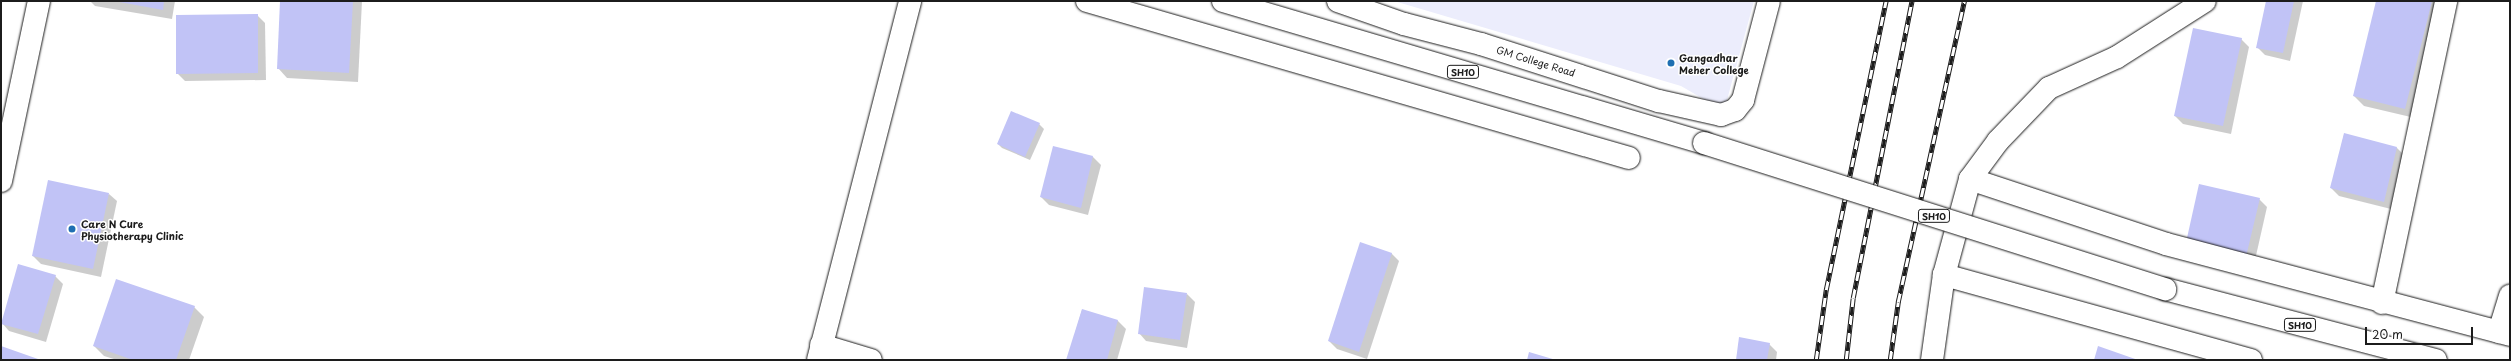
<!DOCTYPE html>
<html>
<head>
<meta charset="utf-8">
<style>
	body { margin:0 }
	#map { position:relative; width:2511px; height:361px; overflow:hidden; background:#fff; font-family:"Playpen Sans",sans-serif }
	div>[style] { position:absolute }
	.built>* { inset:0; background:#ecedfc }
	.shadow>* { inset:0; background:#0003 }
	.building>* { inset:0; background:#c1c3f6 }
	.roads { filter:drop-shadow(0 0 1px #1c1c1c) drop-shadow(0 0 1px #1c1c1c) }
	.street>* { height:22px; margin:-11px; padding:0 11px; transform-origin:11px; border-radius:11px; background:#fff }
	.secondary>* { height:22px; margin:-11px; padding:0 11px; transform-origin:11px; border-radius:11px; background:#fff }
	.primary>* { height:22px; margin:-11px; padding:0 11px; transform-origin:11px; border-radius:11px; background:#fff }
	.rail>* { height:4.5px; margin-top:-2.25px; transform-origin:0; background:repeating-linear-gradient(90deg,#fff 0 9px,#1c1c1c 0 18px); box-sizing:border-box; border-block:1px solid #1c1c1c }
	.bridges { filter:drop-shadow(0 0 1px #1c1c1c) drop-shadow(0 0 1px #1c1c1c) }
	.primary-bridge>* { height:22px; margin:-11px; padding:0 11px; transform-origin:11px; border-radius:11px; background:#fff }
	.dots>* { width:11px; height:11px; translate:-50% -50%; box-sizing:border-box; border:2px solid #fff; border-radius:50% }
	span { translate:-50% -50%; white-space:nowrap; text-align:center; line-height:1.15; -webkit-text-stroke:3px #fff; paint-order:stroke }
	.shield-label span { padding:1px 3px; background:#fff; border:1px solid; border-radius:3px; -webkit-text-stroke-width:0 }
	.shield-label { font-size:9px; color:#1c1c1c; font-weight:700 }
	.poi-label { font-size:10px; color:#1c1c1c; font-weight:700 }
	.left { translate:0 -50%; text-align:left }
	.street-label { font-size:10px; color:#1c1c1c }
	.frame { position:absolute; inset:0; border:2px solid #1c1c1c; pointer-events:none }
	.scale { position:absolute; left:2365px; top:327px; width:108px; height:18px; box-sizing:border-box; border:2px solid #1c1c1c; border-top:0; padding-left:5px; font-size:12px; line-height:14px; white-space:nowrap; color:#1c1c1c; -webkit-text-stroke:3px #fff; paint-order:stroke }
</style>
</head>
<body>
<div id="map">
	<div class="built">
		<i style="clip-path:polygon(1394px 1px,1754px 1px,1724px 111px,1681px 86px)"></i>
	</div>
	<div class="shadow">
		<i style="clip-path:polygon(90px 1px,175px 1px,172px 19px,95px 6px)"></i>
		<i style="clip-path:polygon(281px 1px,362px 1px,358px 82px,287px 78px,278px 68px)"></i>
		<i style="clip-path:polygon(2267px 1px,2303px 1px,2290px 61px,2265px 55px,2257px 47px)"></i>
		<i style="clip-path:polygon(2377px 1px,2443px 1px,2415px 118px,2364px 106px,2354px 96px)"></i>
		<i style="clip-path:polygon(257px 15px,265px 23px,266px 80px,185px 81px,177px 73px)"></i>
		<i style="clip-path:polygon(2241px 39px,2249px 47px,2231px 134px,2183px 124px,2175px 116px)"></i>
		<i style="clip-path:polygon(1039px 124px,1044px 129px,1030px 160px,1002px 148px,998px 144px)"></i>
		<i style="clip-path:polygon(2344px 135px,2397px 148px,2405px 156px,2391px 209px,2339px 196px,2331px 188px)"></i>
		<i style="clip-path:polygon(1054px 147px,1093px 157px,1101px 165px,1088px 215px,1049px 205px,1041px 197px)"></i>
		<i style="clip-path:polygon(2200px 185px,2259px 199px,2267px 207px,2253px 269px)"></i>
		<i style="clip-path:polygon(109px 194px,117px 201px,101px 277px,41px 264px,33px 256px)"></i>
		<i style="clip-path:polygon(1391px 253px,1399px 261px,1367px 359px,1337px 349px,1329px 341px)"></i>
		<i style="clip-path:polygon(55px 276px,63px 284px,46px 342px,9px 331px,2px 323px)"></i>
		<i style="clip-path:polygon(1187px 294px,1195px 302px,1187px 348px,1146px 341px,1139px 333px)"></i>
		<i style="clip-path:polygon(194px 307px,204px 317px,189px 360px,117px 360px,104px 356px,94px 346px)"></i>
		<i style="clip-path:polygon(1082px 310px,1118px 321px,1126px 329px,1117px 360px,1067px 360px)"></i>
		<i style="clip-path:polygon(1769px 344px,1777px 352px,1776px 360px,1737px 360px)"></i>
	</div>
	<div class="building">
		<i style="clip-path:polygon(114px 1px,164px 1px,163px 10px)"></i>
		<i style="clip-path:polygon(280px 1px,353px 1px,349px 73px,277px 69px)"></i>
		<i style="clip-path:polygon(2266px 1px,2294px 1px,2283px 53px,2256px 48px)"></i>
		<i style="clip-path:polygon(2376px 1px,2432px 1px,2405px 109px,2353px 96px)"></i>
		<i style="clip-path:polygon(258px 14px,258px 73px,176px 74px,176px 15px)"></i>
		<i style="clip-path:polygon(2193px 28px,2242px 38px,2223px 126px,2174px 116px)"></i>
		<i style="clip-path:polygon(1011px 111px,1040px 123px,1025px 157px,997px 144px)"></i>
		<i style="clip-path:polygon(2344px 133px,2397px 147px,2384px 202px,2330px 188px)"></i>
		<i style="clip-path:polygon(1053px 146px,1093px 156px,1081px 208px,1040px 197px)"></i>
		<i style="clip-path:polygon(48px 180px,109px 193px,93px 269px,32px 256px)"></i>
		<i style="clip-path:polygon(2199px 184px,2260px 198px,2245px 261px,2185px 247px)"></i>
		<i style="clip-path:polygon(1360px 242px,1392px 253px,1359px 352px,1328px 341px)"></i>
		<i style="clip-path:polygon(18px 264px,56px 275px,38px 334px,1px 324px)"></i>
		<i style="clip-path:polygon(116px 279px,195px 306px,176px 360px,133px 360px,93px 346px)"></i>
		<i style="clip-path:polygon(1144px 287px,1187px 293px,1180px 340px,1138px 334px)"></i>
		<i style="clip-path:polygon(1082px 309px,1118px 320px,1107px 360px,1066px 360px)"></i>
		<i style="clip-path:polygon(1739px 337px,1770px 343px,1767px 360px,1736px 360px)"></i>
		<i style="clip-path:polygon(1px 346px,38px 359px,38px 360px,1px 360px)"></i>
		<i style="clip-path:polygon(2098px 346px,2138px 360px,2094px 360px)"></i>
		<i style="clip-path:polygon(1529px 352px,1556px 360px,1527px 360px)"></i>
	</div>
	<div class="roads">
		<div class="street">
			<i style="left:1087px;top:1px;width:564px;rotate:16.15deg"></i>
			<i style="left:1970px;top:179px;width:47px;rotate:-53.6deg"></i>
			<i style="left:1998px;top:141px;width:74px;rotate:-46.1deg"></i>
			<i style="left:2049px;top:88px;width:75px;rotate:-24.5deg"></i>
			<i style="left:2117px;top:57px;width:104px;rotate:-32.5deg"></i>
			<i style="left:1px;top:181px;width:184px;rotate:-78.1deg"></i>
			<i style="left:2382px;top:303px;width:309px;rotate:-78deg"></i>
			<i style="left:2499px;top:332px;width:38px;rotate:-73deg"></i>
			<i style="left:821px;top:345px;width:52px;rotate:16.7deg"></i>
			<i style="left:818px;top:360px;width:371px;rotate:-75.6deg"></i>
			<i style="left:1932px;top:360px;width:86px;rotate:-82deg"></i>
			<i style="left:2251px;top:360px;width:319px;rotate:-164.5deg"></i>
			<i style="left:1944px;top:275px;width:99px;rotate:-74.8deg"></i>
			<i style="left:1970px;top:179px;width:206px;rotate:18.3deg"></i>
			<i style="left:2166px;top:244px;width:356px;rotate:14.8deg"></i>
		</div>
		<div class="secondary">
			<i style="left:1338px;top:1px;width:70px;rotate:19.2deg"></i>
			<i style="left:1404px;top:24px;width:80px;rotate:14.6deg"></i>
			<i style="left:1481px;top:44px;width:187px;rotate:17.8deg"></i>
			<i style="left:1659px;top:101px;width:64px;rotate:12.7deg"></i>
			<i style="left:1721px;top:115px;width:15px;rotate:-20deg"></i>
			<i style="left:1735px;top:110px;width:13px;rotate:-51deg"></i>
			<i style="left:1743px;top:100px;width:102px;rotate:-75.3deg"></i>
		</div>
		<div class="primary">
			<i style="left:1223px;top:1px;width:502px;rotate:16.45deg"></i>
			<i style="left:2165px;top:289px;width:280px;rotate:14.7deg"></i>
		</div>
	</div>
	<div class="rail">
		<i style="left:1816px;top:360px;width:71px;rotate:-81.9deg"></i>
		<i style="left:1826px;top:290px;width:295px;rotate:-78.3deg"></i>
		<i style="left:1846px;top:360px;width:62px;rotate:-83.6deg"></i>
		<i style="left:1853px;top:298px;width:303px;rotate:-78.8deg"></i>
		<i style="left:1890px;top:360px;width:59px;rotate:-82.1deg"></i>
		<i style="left:1898px;top:302px;width:308px;rotate:-77.6deg"></i>
	</div>
	<div class="bridges">
		<div class="primary-bridge">
			<i style="left:1704px;top:143px;width:484px;rotate:17.6deg"></i>
		</div>
	</div>
	<div class="dots">
		<i style="left:1671px;top:63px;background:#1f6fb2"></i>
		<i style="left:72px;top:229px;background:#1f6fb2"></i>
	</div>
	<div class="shield-label">
		<span style="left:1463px;top:72px">SH10</span>
		<span style="left:1934px;top:216px">SH10</span>
		<span style="left:2300px;top:325px">SH10</span>
	</div>
	<div class="poi-label">
		<span class="left" style="left:1679px;top:63px">Gangadhar<br>Meher College</span>
		<span class="left" style="left:81px;top:229px">Care N Cure<br>Physiotherapy Clinic</span>
	</div>
	<div class="street-label">
		<span style="left:1536px;top:61px;rotate:17deg">GM College Road</span>
	</div>
	<div class="frame"></div>
	<div class="scale">20 m</div>
</div>
</body>
</html>
